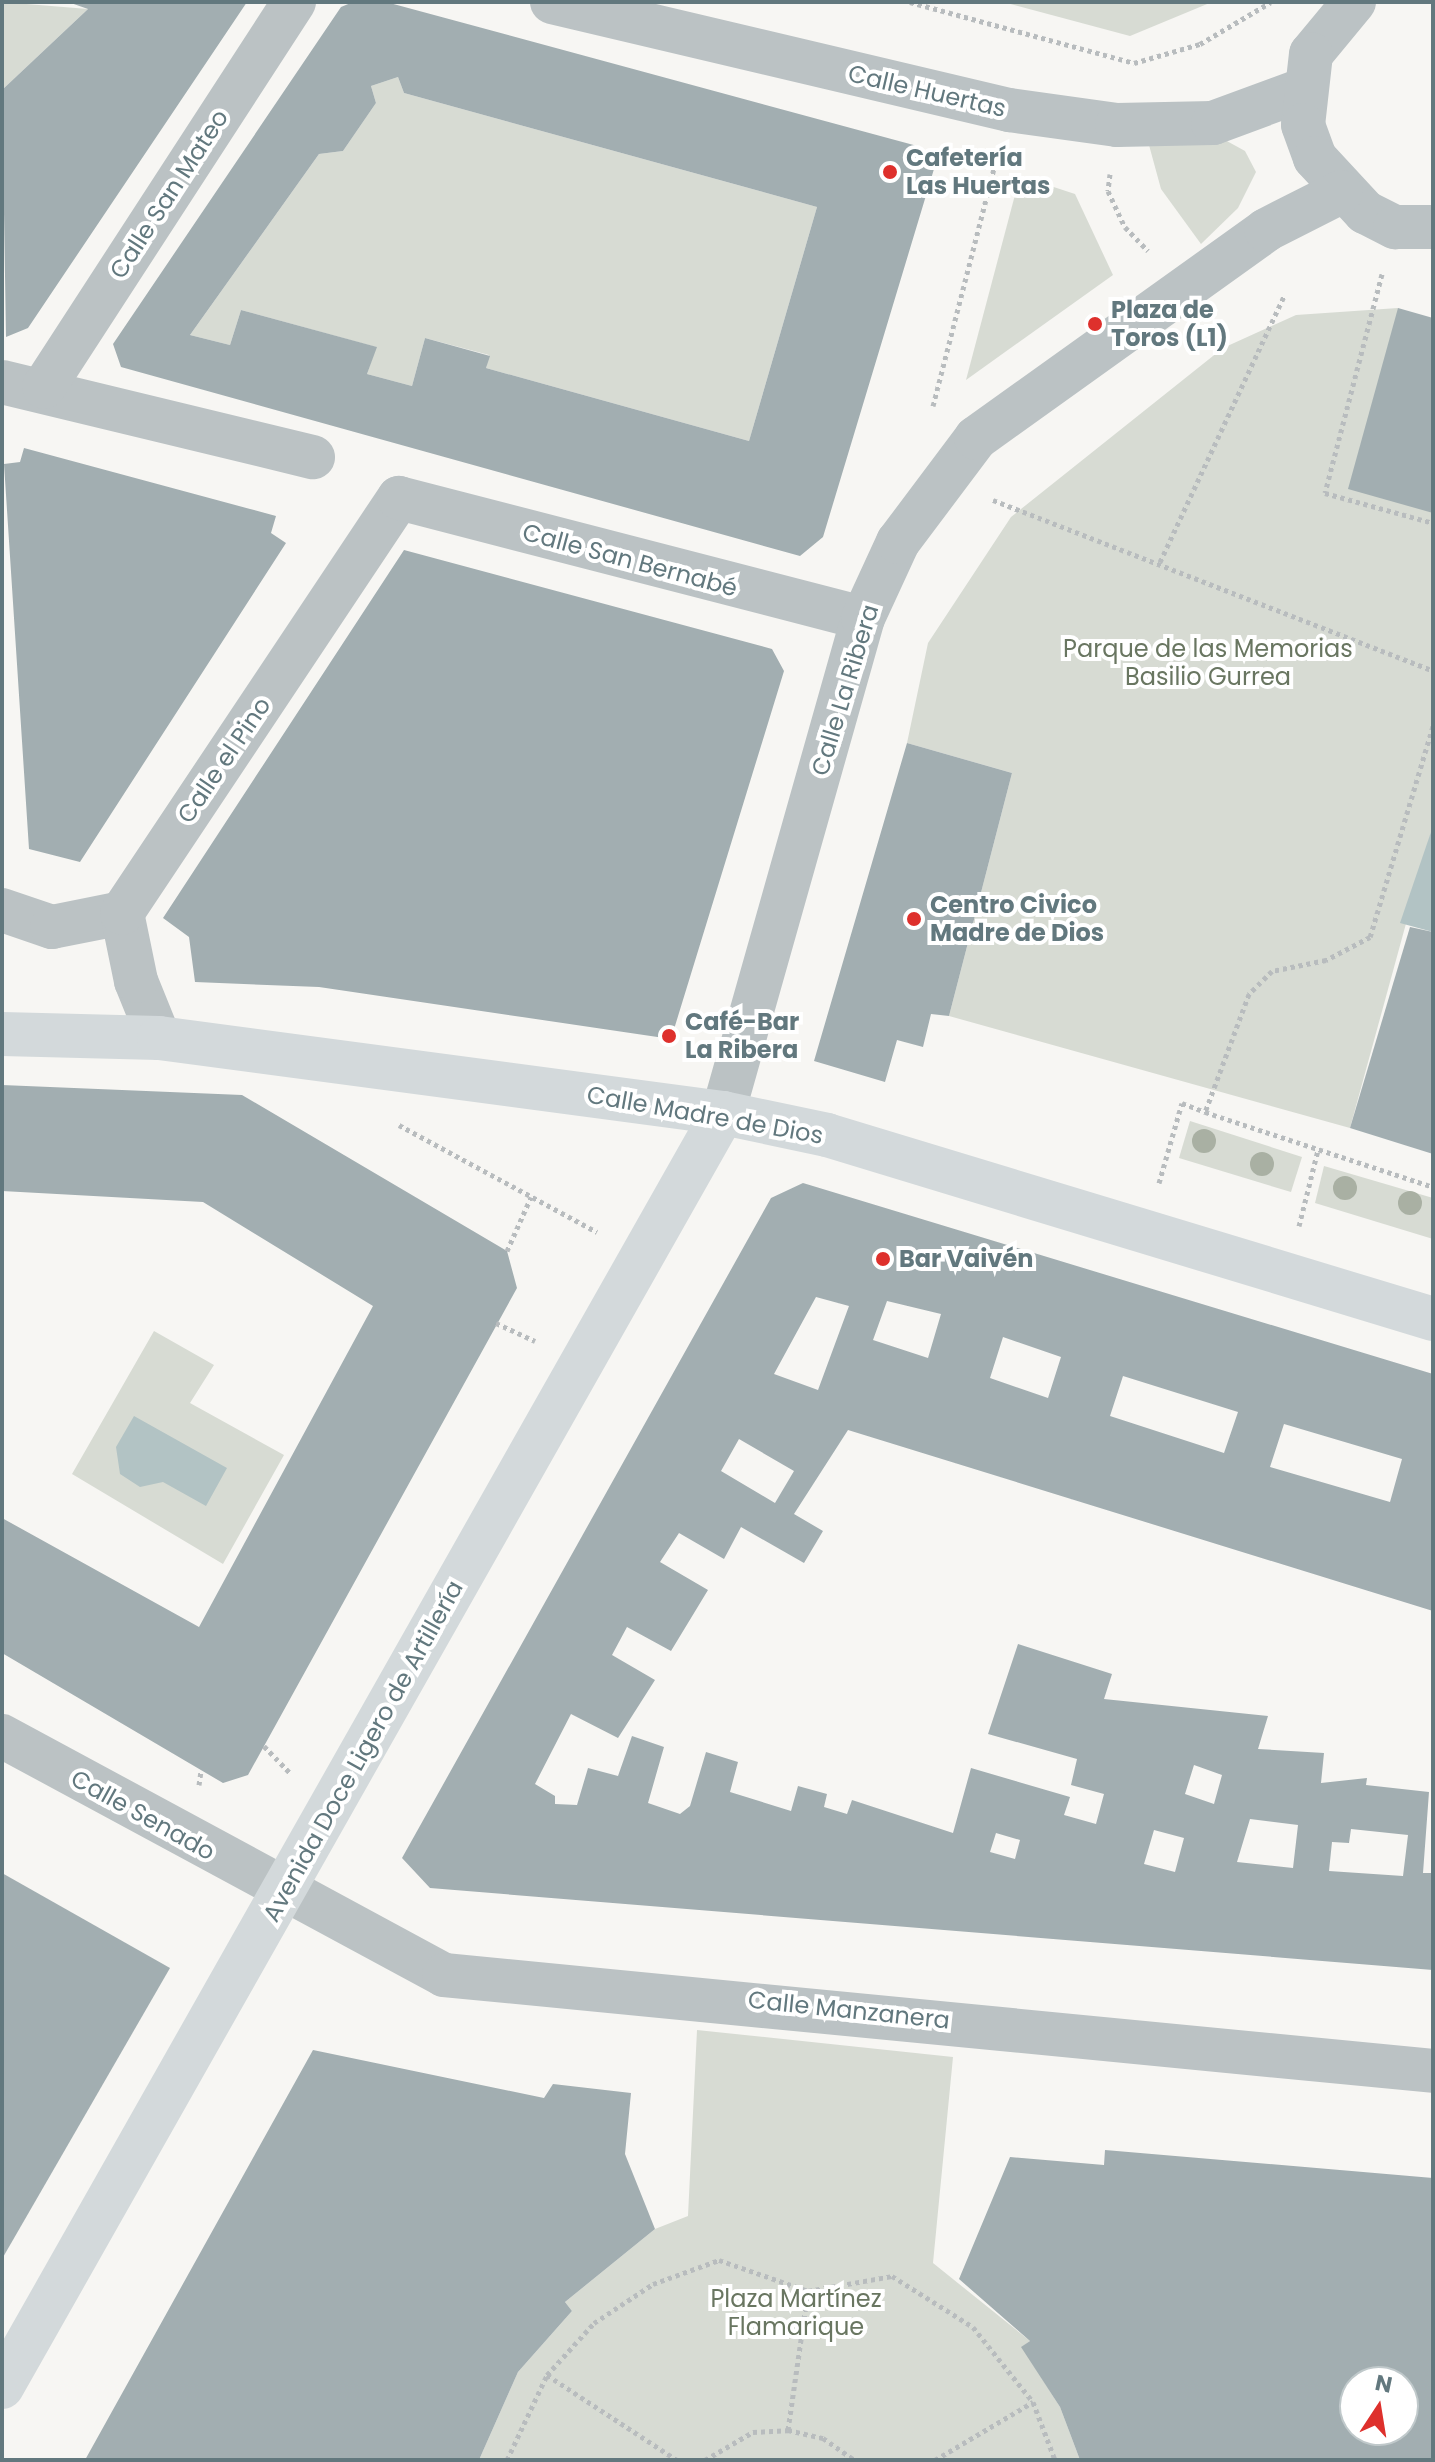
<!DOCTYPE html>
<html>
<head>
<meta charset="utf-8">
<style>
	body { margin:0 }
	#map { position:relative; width:1435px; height:2462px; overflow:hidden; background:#f7f6f3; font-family:Poppins,sans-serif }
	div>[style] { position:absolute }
	.green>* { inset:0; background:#d7dbd3 }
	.water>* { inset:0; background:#b2c3c4 }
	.building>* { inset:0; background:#a2aeb1 }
	.path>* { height:5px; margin-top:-2.5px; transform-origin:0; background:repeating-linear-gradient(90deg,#b8bcbe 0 4px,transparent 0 8px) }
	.minor>* { height:44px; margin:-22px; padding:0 22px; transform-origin:22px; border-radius:22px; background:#bbc2c4 }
	.major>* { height:44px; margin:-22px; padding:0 22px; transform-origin:22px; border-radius:22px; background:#d3d9db }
	.trees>* { width:24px; height:24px; margin:-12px; border-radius:50%; background:#a9b0a3 }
	.dots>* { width:22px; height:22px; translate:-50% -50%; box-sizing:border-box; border:4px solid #fff; border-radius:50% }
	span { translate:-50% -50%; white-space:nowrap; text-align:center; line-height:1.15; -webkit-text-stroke:8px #fff; paint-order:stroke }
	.street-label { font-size:24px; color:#62787e }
	.poi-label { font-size:24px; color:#62787e; font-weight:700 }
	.left { translate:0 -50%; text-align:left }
	.park-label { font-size:24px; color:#697661 }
	.frame { position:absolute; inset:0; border:4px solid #62787e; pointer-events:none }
	.north { position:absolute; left:1339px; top:2366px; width:80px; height:80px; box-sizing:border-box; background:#fff; border:2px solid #c0c9cb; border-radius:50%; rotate:12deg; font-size:22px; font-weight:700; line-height:32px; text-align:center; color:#62787e }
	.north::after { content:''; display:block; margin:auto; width:28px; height:36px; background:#de302c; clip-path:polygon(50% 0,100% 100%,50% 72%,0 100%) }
</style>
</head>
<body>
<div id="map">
	<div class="green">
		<i style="clip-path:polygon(2px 2px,88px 9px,2px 90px)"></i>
		<i style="clip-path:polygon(1003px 2px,1212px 2px,1130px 36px)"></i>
		<i style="clip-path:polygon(398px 77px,404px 93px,817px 207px,749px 441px,486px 368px,489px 355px,425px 338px,412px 386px,367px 374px,376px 347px,241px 310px,230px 345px,190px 335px,319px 154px,343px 151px,376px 103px,371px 86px)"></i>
		<i style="clip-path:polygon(1225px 140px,1245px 151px,1256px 172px,1238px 208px,1201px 244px,1161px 189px,1149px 145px)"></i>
		<i style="clip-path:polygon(1020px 176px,1075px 194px,1113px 275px,966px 380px)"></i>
		<i style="clip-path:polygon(1398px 308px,1433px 513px,1433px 825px,1350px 1128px,949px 1016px,1012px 773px,907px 743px,928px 643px,1011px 517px,1223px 348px,1296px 315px)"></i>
		<i style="clip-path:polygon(1190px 1121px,1302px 1157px,1291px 1192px,1179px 1158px)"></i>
		<i style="clip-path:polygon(1324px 1166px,1433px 1198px,1433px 1239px,1315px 1203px)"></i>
		<i style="clip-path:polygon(154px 1331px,214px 1365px,190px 1403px,284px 1455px,223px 1564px,72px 1474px)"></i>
		<i style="clip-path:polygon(697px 2030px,953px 2057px,933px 2263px,1030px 2341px,1022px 2347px,1060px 2407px,1080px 2460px,479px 2460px,518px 2372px,572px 2311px,565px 2302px,655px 2229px,688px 2216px)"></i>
	</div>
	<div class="water">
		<i style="clip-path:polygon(1432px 829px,1433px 829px,1433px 932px,1400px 923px)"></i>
		<i style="clip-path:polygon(134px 1416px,227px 1468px,206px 1506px,163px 1482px,140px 1487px,120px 1474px,116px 1447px)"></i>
	</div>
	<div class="building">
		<i style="clip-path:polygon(68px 2px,247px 2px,28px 328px,6px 337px,2px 90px,88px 9px)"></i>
		<i style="clip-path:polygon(evenodd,353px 2px,386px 2px,921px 147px,934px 169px,823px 537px,800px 556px,121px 367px,113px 344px,341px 7px,353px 2px,398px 77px,404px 93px,817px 207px,749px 441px,486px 368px,490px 356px,425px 338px,412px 386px,367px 374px,377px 347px,241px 310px,230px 345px,190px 335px,319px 154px,343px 151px,376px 103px,371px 86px,398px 77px)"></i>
		<i style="clip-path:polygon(1398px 308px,1433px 318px,1433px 513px,1348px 489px)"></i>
		<i style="clip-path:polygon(24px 448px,276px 516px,271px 533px,286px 543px,80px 862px,29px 849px,4px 464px,20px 462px)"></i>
		<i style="clip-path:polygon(404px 550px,772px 649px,784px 671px,671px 1039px,319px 987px,195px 982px,189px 937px,163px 918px)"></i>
		<i style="clip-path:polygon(907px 743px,1012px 773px,949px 1016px,931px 1014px,923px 1047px,897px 1040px,885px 1082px,814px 1061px)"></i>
		<i style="clip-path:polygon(1410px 927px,1433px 932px,1433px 1154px,1350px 1128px)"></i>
		<i style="clip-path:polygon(2px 1085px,242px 1095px,507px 1251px,517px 1288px,248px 1775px,223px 1783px,2px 1653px,2px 1518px,199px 1627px,373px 1306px,203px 1202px,2px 1191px)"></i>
		<i style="clip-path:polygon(evenodd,803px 1183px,1433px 1374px,1433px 1611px,848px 1430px,794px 1514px,823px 1531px,804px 1563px,741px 1527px,724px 1559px,679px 1533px,660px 1562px,708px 1590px,671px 1651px,627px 1627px,612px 1655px,655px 1680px,618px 1738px,571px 1714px,535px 1784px,555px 1796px,555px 1804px,577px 1805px,588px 1768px,618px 1776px,632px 1736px,664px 1747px,648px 1803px,680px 1814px,690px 1806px,706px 1752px,738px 1762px,730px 1792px,791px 1811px,798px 1786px,827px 1794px,824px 1807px,847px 1814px,852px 1800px,953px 1833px,971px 1768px,1070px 1797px,1064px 1815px,1096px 1824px,1104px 1794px,1071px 1785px,1077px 1759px,988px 1734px,1018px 1644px,1112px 1674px,1104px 1699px,1268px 1716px,1258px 1749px,1324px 1753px,1321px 1783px,1367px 1778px,1366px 1785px,1429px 1792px,1423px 1873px,1433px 1873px,1433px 1970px,430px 1888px,402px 1858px,771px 1198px,803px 1183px,816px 1297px,849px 1306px,818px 1390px,774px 1374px,816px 1297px,803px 1183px,887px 1301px,941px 1314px,928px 1358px,873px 1340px,887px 1301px,803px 1183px,1003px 1337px,1061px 1357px,1048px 1398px,990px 1378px,1003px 1337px,803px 1183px,1123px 1376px,1238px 1412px,1224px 1453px,1110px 1416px,1123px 1376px,803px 1183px,1284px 1424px,1402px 1459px,1390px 1502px,1270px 1467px,1284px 1424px,803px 1183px,739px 1439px,794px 1471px,775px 1503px,721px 1471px,739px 1439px,803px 1183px,1194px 1765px,1222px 1775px,1214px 1804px,1185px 1794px,1194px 1765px,803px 1183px,1250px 1819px,1298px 1825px,1293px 1868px,1237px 1862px,1250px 1819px,803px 1183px,1351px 1829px,1408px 1835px,1403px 1876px,1329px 1871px,1332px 1842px,1349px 1843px,1351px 1829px,803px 1183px,1154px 1830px,1184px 1838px,1175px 1872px,1144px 1864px,1154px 1830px,803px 1183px,996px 1833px,1020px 1840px,1015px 1859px,990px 1852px,996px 1833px)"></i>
		<i style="clip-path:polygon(2px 1873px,170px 1968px,2px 2259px)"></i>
		<i style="clip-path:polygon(313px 2050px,544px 2098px,553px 2084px,631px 2093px,625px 2154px,655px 2229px,565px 2302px,572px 2311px,518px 2372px,479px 2460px,85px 2460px)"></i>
		<i style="clip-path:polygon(evenodd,1105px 2150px,1433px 2178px,1433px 2460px,1080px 2460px,1060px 2407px,1021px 2347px,1030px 2341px,959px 2279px,1010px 2157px,1104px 2165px,1105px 2150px,1355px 2382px,1403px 2382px,1403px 2430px,1355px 2430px,1355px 2382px)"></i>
	</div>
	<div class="path">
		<i style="left:910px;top:2px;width:232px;rotate:15.2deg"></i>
		<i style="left:1134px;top:63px;width:69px;rotate:-16.1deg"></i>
		<i style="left:1200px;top:44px;width:82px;rotate:-30.6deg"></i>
		<i style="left:1110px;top:174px;width:17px;rotate:97deg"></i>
		<i style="left:1108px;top:191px;width:40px;rotate:65deg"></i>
		<i style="left:1125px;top:227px;width:33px;rotate:46deg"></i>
		<i style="left:1382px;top:274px;width:226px;rotate:104.6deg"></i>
		<i style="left:1325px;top:493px;width:112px;rotate:15.5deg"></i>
		<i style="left:933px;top:406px;width:254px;rotate:-75.6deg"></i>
		<i style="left:993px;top:500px;width:472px;rotate:21.2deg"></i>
		<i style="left:1160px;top:562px;width:293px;rotate:-65deg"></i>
		<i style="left:1433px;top:726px;width:220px;rotate:106.6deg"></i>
		<i style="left:1370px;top:937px;width:50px;rotate:152.4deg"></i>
		<i style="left:1326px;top:960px;width:55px;rotate:168.5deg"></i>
		<i style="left:1272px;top:971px;width:33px;rotate:135deg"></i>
		<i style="left:1249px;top:994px;width:126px;rotate:110.4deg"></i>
		<i style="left:1205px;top:1112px;width:240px;rotate:18.2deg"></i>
		<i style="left:399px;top:1125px;width:225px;rotate:28.4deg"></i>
		<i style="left:1159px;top:1183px;width:83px;rotate:-74deg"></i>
		<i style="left:1182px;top:1103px;width:25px;rotate:21deg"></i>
		<i style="left:1299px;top:1226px;width:78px;rotate:-76deg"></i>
		<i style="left:507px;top:1251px;width:59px;rotate:-66deg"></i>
		<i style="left:496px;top:1323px;width:43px;rotate:24.8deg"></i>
		<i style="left:264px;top:1746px;width:39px;rotate:46deg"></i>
		<i style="left:199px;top:1785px;width:15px;rotate:-82deg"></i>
		<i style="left:547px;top:2375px;width:155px;rotate:33.2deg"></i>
		<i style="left:788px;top:2430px;width:140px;rotate:-81.8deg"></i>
		<i style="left:507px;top:2460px;width:94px;rotate:-64.8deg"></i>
		<i style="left:547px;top:2375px;width:70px;rotate:-47.9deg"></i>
		<i style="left:594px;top:2323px;width:71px;rotate:-33.5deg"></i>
		<i style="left:653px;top:2284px;width:70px;rotate:-20deg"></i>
		<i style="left:719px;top:2260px;width:94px;rotate:19.2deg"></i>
		<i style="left:808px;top:2291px;width:85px;rotate:-10.1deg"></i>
		<i style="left:892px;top:2276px;width:96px;rotate:32.2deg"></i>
		<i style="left:973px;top:2327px;width:96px;rotate:51.3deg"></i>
		<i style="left:1033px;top:2402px;width:62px;rotate:69.2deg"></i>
		<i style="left:705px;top:2460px;width:56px;rotate:-30.3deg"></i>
		<i style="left:753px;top:2432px;width:35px;rotate:-3deg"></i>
		<i style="left:788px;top:2430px;width:36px;rotate:13deg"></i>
		<i style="left:823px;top:2438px;width:38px;rotate:35deg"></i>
		<i style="left:935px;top:2460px;width:114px;rotate:-30.6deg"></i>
	</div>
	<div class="minor">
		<i style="left:552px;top:2px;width:470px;rotate:13.3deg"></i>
		<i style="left:1009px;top:110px;width:109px;rotate:7.9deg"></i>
		<i style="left:1117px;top:125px;width:96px;rotate:-1.2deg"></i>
		<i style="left:1213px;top:123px;width:95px;rotate:-20.3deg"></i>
		<i style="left:1354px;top:2px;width:67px;rotate:129.6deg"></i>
		<i style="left:1311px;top:54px;width:71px;rotate:96.4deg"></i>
		<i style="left:1303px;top:125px;width:35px;rotate:70deg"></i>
		<i style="left:1315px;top:158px;width:74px;rotate:47.2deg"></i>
		<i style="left:1365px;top:212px;width:34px;rotate:27deg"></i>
		<i style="left:1395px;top:227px;width:38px"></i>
		<i style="left:2px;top:382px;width:320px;rotate:13.6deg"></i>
		<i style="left:44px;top:387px;width:459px;rotate:-57deg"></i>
		<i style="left:2px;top:910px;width:53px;rotate:18.8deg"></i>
		<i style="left:52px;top:927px;width:71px;rotate:-11.3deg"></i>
		<i style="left:159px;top:1038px;width:61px;rotate:-112deg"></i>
		<i style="left:136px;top:981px;width:69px;rotate:-101.6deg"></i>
		<i style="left:122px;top:913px;width:499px;rotate:-56.3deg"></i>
		<i style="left:399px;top:498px;width:479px;rotate:14.5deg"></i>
		<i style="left:723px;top:1113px;width:514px;rotate:-74.21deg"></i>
		<i style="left:863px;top:618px;width:84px;rotate:-65.3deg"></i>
		<i style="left:898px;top:542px;width:130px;rotate:-53.1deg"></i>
		<i style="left:976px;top:438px;width:357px;rotate:-35.6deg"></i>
		<i style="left:1266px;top:230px;width:84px;rotate:-26.9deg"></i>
		<i style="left:2px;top:1736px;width:502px;rotate:28.4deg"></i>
		<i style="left:444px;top:1975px;width:994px;rotate:5.54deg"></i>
	</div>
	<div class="major">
		<i style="left:2px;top:1034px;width:157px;rotate:1.5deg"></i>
		<i style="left:159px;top:1038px;width:569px;rotate:7.57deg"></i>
		<i style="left:723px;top:1113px;width:106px;rotate:11.9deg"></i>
		<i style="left:827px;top:1135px;width:633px;rotate:16.89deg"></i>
		<i style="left:2px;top:2387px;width:1464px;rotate:-60.49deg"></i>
	</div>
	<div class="trees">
		<i style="left:1204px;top:1141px"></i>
		<i style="left:1262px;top:1164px"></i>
		<i style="left:1345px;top:1188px"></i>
		<i style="left:1410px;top:1203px"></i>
	</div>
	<div class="dots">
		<i style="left:890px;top:172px;background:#de302c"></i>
		<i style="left:1095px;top:324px;background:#de302c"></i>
		<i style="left:914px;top:919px;background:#de302c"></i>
		<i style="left:669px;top:1036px;background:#de302c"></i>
		<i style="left:883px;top:1259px;background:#de302c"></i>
	</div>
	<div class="street-label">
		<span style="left:927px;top:91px;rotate:13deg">Calle Huertas</span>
		<span style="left:169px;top:194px;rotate:-57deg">Calle San Mateo</span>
		<span style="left:630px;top:560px;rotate:15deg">Calle San Bernabé</span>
		<span style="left:845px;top:690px;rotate:-73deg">Calle La Ribera</span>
		<span style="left:224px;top:760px;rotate:-56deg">Calle el Pino</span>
		<span style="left:705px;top:1115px;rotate:10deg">Calle Madre de Dios</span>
		<span style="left:363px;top:1751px;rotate:-61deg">Avenida Doce Ligero de Artillería</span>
		<span style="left:143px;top:1815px;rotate:29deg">Calle Senado</span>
		<span style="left:849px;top:2010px;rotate:6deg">Calle Manzanera</span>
	</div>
	<div class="poi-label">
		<span class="left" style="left:906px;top:172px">Cafetería<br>Las Huertas</span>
		<span class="left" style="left:1111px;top:324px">Plaza de<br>Toros (L1)</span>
		<span class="left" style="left:930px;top:919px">Centro Civico<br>Madre de Dios</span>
		<span class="left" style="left:685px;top:1036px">Café-Bar<br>La Ribera</span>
		<span class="left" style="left:899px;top:1259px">Bar Vaivén</span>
	</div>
	<div class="park-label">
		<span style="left:1208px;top:663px">Parque de las Memorias<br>Basilio Gurrea</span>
		<span style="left:796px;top:2313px">Plaza Martínez<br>Flamarique</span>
	</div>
	<div class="frame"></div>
	<div class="north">N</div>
</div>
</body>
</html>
